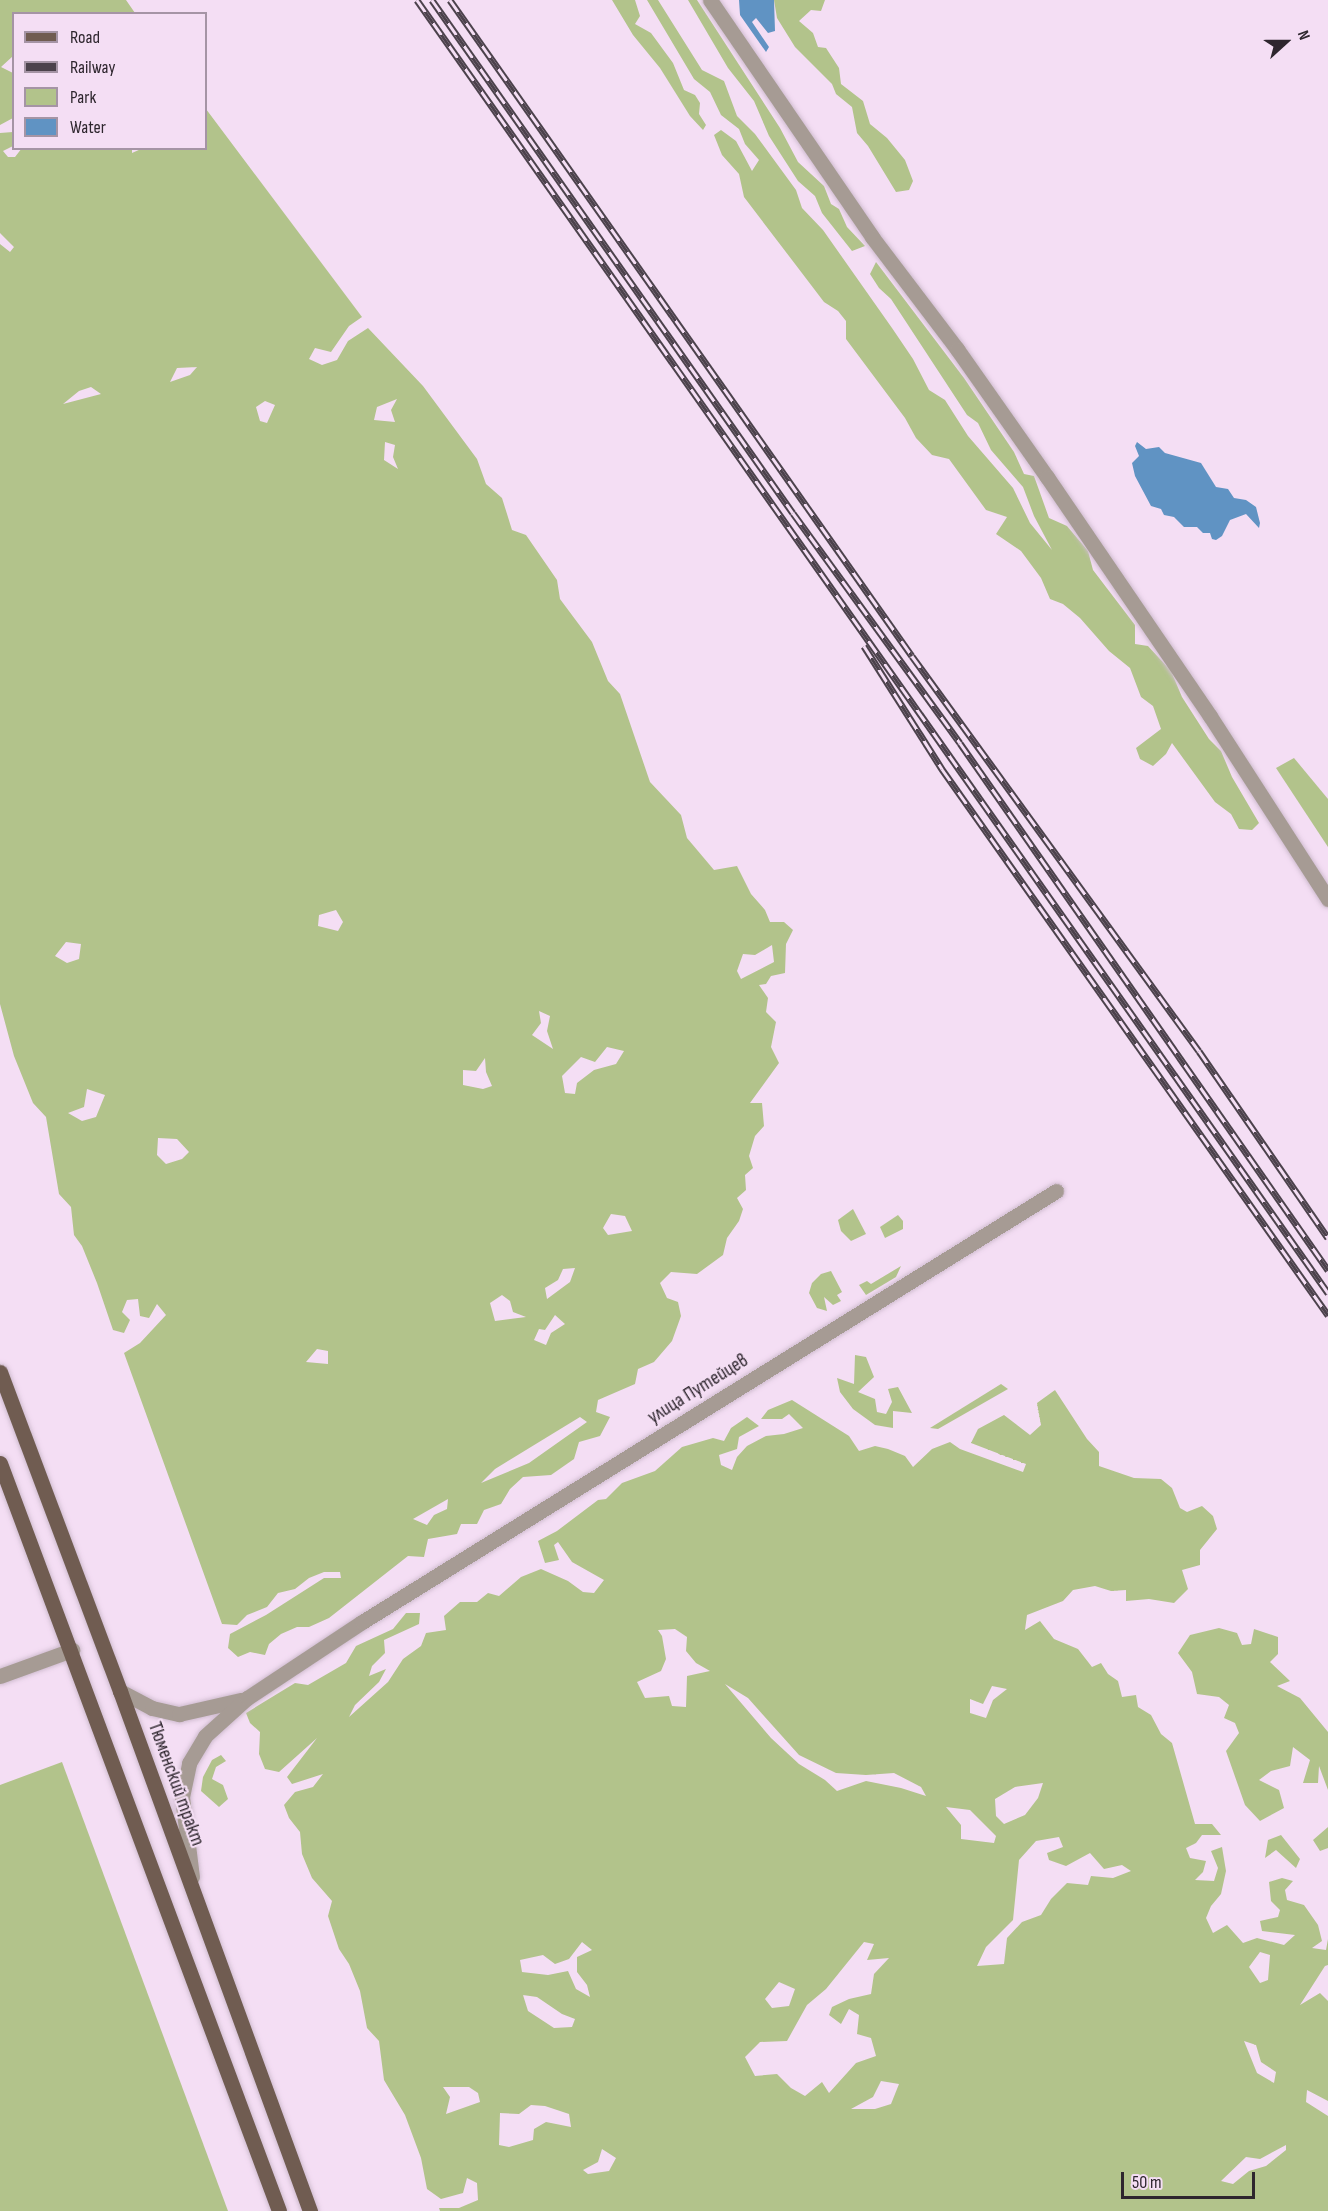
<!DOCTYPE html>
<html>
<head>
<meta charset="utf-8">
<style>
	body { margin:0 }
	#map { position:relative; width:1328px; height:2211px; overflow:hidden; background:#f4def4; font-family:"Sofia Sans Condensed",sans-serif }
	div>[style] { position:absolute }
	.green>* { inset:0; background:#b2c38b }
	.water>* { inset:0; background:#6093c3 }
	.roads { filter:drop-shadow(0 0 2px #d0bdd0) drop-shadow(0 0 2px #d0bdd0) }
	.minor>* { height:15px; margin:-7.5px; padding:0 7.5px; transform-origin:7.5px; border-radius:7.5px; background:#a69b94 }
	.major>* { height:15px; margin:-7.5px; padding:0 7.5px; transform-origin:7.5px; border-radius:7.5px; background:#705c51 }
	.rail>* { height:7px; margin-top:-3.5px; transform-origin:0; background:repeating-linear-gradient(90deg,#f4def4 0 14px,#4c424c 0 28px); box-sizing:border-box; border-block:2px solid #4c424c }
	span { translate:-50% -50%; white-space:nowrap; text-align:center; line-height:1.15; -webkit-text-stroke:4.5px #f4def4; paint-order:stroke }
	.street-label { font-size:20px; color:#2e262e }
	.legend { position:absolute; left:12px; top:12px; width:195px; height:138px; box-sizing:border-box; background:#f4def4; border:2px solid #a594a5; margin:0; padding:8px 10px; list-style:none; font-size:18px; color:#2e262e }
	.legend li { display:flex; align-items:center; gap:12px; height:30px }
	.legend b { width:30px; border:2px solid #a594a5 }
	.north { position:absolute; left:1256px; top:12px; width:60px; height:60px; -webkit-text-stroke:4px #f4def4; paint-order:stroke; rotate:69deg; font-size:16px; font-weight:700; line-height:24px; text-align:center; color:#2e262e }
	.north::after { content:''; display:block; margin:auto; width:21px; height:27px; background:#2e262e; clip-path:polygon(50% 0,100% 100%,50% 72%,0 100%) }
	.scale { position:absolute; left:1121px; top:2172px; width:134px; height:27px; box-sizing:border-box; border:3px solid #2e262e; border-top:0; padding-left:8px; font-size:18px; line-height:21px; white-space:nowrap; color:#2e262e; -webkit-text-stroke:4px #f4def4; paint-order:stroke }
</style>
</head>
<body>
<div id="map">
	<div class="green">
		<i style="clip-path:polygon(0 0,126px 0,135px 13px,14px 14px,13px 56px,1px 67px,13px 73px,13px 118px,0 125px)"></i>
		<i style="clip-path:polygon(612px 0,635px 0,640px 16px,635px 24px,651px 33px,673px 63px,684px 90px,695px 95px,700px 103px,699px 114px,706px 125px,703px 130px,690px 116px,660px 68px,633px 35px)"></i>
		<i style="clip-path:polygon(647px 0,658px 0,702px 70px,724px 81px,737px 116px,755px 134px,796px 190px,802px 208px,823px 230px,892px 328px,913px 359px,929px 390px,945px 400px,968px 436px,1013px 488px,1030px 523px,1052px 550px,1034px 516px,1023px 487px,991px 450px,978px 423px,967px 415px,891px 299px,879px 288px,870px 274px,876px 262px,964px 378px,1014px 452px,1024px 474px,1034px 476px,1049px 518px,1067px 526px,1088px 551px,1093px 570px,1135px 625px,1135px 644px,1148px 646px,1171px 671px,1182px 697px,1209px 739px,1221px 751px,1232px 777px,1259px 823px,1252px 830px,1239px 829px,1231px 814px,1215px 802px,1172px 743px,1166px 754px,1153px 766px,1140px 759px,1136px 748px,1161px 729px,1153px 706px,1141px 697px,1130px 668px,1109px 651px,1080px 618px,1063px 604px,1050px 599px,1041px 578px,1021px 551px,996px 534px,1007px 517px,986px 510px,949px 459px,932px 455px,916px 438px,905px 418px,846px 339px,846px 321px,838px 311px,824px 302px,744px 197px,739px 174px,722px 155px,714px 135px,721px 130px,736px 141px,752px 171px,759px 160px,745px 144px,739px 129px,721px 115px,710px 92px,694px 79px)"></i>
		<i style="clip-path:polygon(688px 0,697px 0,780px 128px,798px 162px,824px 186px,831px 204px,839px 209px,847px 227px,865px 246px,852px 251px,822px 213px,815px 196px,798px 181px,769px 136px,754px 101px,728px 68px)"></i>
		<i style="clip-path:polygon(774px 0,825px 0,821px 11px,811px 10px,799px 21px,813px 33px,818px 47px,826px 48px,839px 68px,841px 84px,863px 101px,870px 124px,887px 138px,905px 160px,913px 181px,909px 190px,896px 192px,868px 146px,857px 133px,852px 107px,836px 94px,832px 84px,795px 47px,777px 18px)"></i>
		<i style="clip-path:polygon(evenodd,206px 109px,362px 317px,349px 326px,331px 352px,315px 348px,309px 359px,322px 365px,337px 360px,348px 341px,368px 328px,423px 386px,477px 459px,486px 484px,502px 498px,512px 530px,526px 535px,557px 580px,560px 599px,592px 642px,608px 681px,620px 694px,650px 782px,681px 815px,687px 838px,714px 870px,737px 866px,751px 894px,765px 910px,770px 922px,784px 922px,793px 930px,786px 944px,785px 973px,771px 976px,766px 984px,759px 985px,768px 998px,766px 1012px,776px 1022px,771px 1047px,779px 1063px,750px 1103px,762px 1103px,764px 1126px,755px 1136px,749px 1156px,753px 1168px,745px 1175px,746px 1190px,737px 1198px,743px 1209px,739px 1221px,727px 1238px,723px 1255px,697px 1274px,671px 1272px,660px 1283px,667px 1298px,678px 1302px,681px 1316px,672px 1341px,654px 1362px,638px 1369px,635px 1384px,598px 1400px,596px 1412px,610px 1417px,600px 1436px,579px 1442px,574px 1459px,551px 1475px,523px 1477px,510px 1489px,501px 1504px,484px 1510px,477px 1524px,461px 1524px,457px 1534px,428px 1539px,424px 1557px,408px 1556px,329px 1618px,309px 1627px,297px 1627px,281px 1634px,269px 1644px,265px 1655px,250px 1652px,238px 1657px,228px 1648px,230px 1634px,266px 1615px,324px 1578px,341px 1578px,340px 1572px,324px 1572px,309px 1578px,295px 1589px,278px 1593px,267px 1607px,247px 1615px,237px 1625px,222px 1624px,124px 1353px,140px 1343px,166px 1315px,157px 1304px,149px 1318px,140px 1316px,138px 1299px,127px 1300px,122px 1312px,130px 1320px,124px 1333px,113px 1330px,97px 1283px,82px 1246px,74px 1235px,71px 1207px,59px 1194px,46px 1117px,33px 1103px,14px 1056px,0 1004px,0 244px,10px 252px,14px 247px,0 233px,0 133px,13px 132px,13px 146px,3px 151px,8px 157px,15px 157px,22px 148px,132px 148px,132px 153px,141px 149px,206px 148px,206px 109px,197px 367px,190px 375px,170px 382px,177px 368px,197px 367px,206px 109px,91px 387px,101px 394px,63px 404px,79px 391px,91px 387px,206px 109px,397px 399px,391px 410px,395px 422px,374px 420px,377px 407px,397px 399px,206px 109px,265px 401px,275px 405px,267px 423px,260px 421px,256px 407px,265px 401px,206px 109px,385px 442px,395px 445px,393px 457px,398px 469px,384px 460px,385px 442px,206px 109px,336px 910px,343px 922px,338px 931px,318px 926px,319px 915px,336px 910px,206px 109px,66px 942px,81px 944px,79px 959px,67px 963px,55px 956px,66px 942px,206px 109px,772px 945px,774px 962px,741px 979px,737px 971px,743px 954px,755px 955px,772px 945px,206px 109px,539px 1011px,550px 1016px,547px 1031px,553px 1049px,532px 1035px,541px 1023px,539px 1011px,206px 109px,607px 1047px,624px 1051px,616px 1064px,594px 1070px,577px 1083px,575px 1094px,565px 1093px,562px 1076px,581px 1057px,595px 1062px,607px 1047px,206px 109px,485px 1058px,486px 1072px,492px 1086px,483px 1089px,463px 1085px,463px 1070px,476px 1071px,485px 1058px,206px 109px,87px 1089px,105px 1095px,96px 1117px,82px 1121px,68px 1113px,84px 1107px,87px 1089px,206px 109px,158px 1138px,177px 1139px,189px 1152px,182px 1159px,166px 1164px,157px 1155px,158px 1138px,206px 109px,611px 1214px,625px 1216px,632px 1231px,608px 1235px,603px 1228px,611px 1214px,206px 109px,575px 1268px,570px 1282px,547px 1299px,545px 1288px,558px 1280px,563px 1269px,575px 1268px,206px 109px,502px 1295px,510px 1301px,513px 1312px,526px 1317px,495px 1321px,490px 1303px,502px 1295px,206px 109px,555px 1315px,565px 1324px,551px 1333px,546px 1345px,534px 1340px,539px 1329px,545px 1330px,555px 1315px,206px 109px,317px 1349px,328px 1351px,328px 1364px,306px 1362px,317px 1349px,206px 109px,580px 1417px,587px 1422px,529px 1463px,481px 1483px,495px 1469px,580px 1417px,206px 109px,448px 1499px,447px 1509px,434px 1515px,427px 1525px,413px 1519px,448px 1499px)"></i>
		<i style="clip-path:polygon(1294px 758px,1328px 799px,1328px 847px,1276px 768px)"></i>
		<i style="clip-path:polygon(853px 1209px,866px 1234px,851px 1241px,841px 1231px,838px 1220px)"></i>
		<i style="clip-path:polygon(898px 1215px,903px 1221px,903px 1229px,885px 1238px,880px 1227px)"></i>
		<i style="clip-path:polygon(901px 1266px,896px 1277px,866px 1295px,859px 1285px,867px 1281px,871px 1284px)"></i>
		<i style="clip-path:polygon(831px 1271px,842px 1292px,837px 1295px,841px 1301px,833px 1305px,824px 1297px,827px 1311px,817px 1308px,809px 1293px,812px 1283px,821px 1274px)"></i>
		<i style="clip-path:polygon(855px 1355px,866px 1357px,874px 1377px,858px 1392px,875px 1399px,877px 1412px,886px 1414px,892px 1402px,888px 1389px,898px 1387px,912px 1413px,893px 1411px,893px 1428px,875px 1425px,853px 1409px,840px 1392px,837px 1378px,854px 1384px)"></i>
		<i style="clip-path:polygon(1001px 1384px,1008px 1389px,938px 1429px,930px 1428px)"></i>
		<i style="clip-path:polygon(evenodd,1055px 1390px,1087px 1439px,1099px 1452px,1099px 1466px,1134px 1478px,1161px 1479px,1172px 1488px,1180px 1508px,1187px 1512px,1202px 1506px,1213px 1516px,1217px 1529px,1200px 1550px,1200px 1565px,1182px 1570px,1188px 1589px,1174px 1603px,1149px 1599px,1126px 1601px,1126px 1590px,1111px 1591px,1095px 1586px,1073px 1590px,1063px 1601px,1027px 1615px,1025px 1630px,1040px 1621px,1054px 1639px,1078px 1649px,1092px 1667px,1101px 1663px,1108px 1674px,1118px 1681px,1122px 1697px,1136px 1695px,1138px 1707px,1151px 1715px,1161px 1734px,1172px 1743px,1195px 1824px,1212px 1824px,1221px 1835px,1202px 1835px,1196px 1843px,1186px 1848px,1190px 1858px,1206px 1861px,1203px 1872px,1195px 1880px,1214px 1881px,1218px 1868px,1211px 1851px,1222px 1847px,1226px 1871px,1221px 1894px,1211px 1906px,1206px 1918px,1213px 1933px,1227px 1925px,1243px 1943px,1257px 1938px,1284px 1945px,1295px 1935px,1262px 1931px,1260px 1921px,1278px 1917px,1280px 1910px,1271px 1901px,1269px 1882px,1282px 1878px,1293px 1881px,1285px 1890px,1287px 1900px,1304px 1905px,1318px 1925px,1322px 1941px,1312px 1948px,1326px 1950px,1328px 1939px,1328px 1965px,1325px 1966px,1300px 2005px,1320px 1993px,1328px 2001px,1328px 2101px,1307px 2090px,1306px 2102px,1328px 2116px,1328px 2211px,440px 2211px,439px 2208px,459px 2208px,478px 2200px,477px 2183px,467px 2178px,463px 2193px,441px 2199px,427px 2189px,421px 2158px,405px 2115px,384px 2080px,379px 2041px,367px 2028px,360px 1991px,349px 1964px,339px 1949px,328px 1916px,332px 1901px,312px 1878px,302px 1854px,300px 1832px,289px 1818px,284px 1805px,295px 1792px,313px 1787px,323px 1774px,292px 1784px,287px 1777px,317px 1738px,279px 1772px,265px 1769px,259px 1754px,260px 1732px,250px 1723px,246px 1713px,295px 1683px,308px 1685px,346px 1663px,356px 1646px,393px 1629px,406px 1613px,420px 1613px,419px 1624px,384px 1640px,385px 1653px,372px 1666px,369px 1676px,386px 1669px,379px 1682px,355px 1705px,349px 1717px,388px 1682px,403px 1659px,421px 1646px,426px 1633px,446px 1630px,444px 1616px,460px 1602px,477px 1602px,488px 1593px,499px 1596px,521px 1577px,541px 1569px,568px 1581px,583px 1592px,594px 1593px,604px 1580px,572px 1562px,558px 1542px,554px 1545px,559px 1560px,545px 1563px,538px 1541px,557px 1531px,598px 1500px,606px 1499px,622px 1483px,655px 1471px,682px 1447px,713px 1438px,724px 1441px,731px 1428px,747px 1417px,759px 1426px,739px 1437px,737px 1449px,719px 1455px,721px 1465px,732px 1470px,737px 1457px,747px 1446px,766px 1436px,784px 1434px,803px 1428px,789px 1414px,782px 1419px,761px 1419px,768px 1410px,792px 1400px,849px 1436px,859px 1451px,875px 1446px,888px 1449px,905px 1456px,913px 1467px,932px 1449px,950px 1442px,960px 1449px,1023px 1472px,1026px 1464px,971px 1443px,978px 1429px,1004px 1415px,1030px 1435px,1041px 1425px,1037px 1403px,1055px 1390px,675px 1629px,687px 1637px,686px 1651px,696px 1663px,710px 1671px,687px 1676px,686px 1707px,672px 1706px,669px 1696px,645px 1698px,637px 1682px,661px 1671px,666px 1659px,662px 1636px,658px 1630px,675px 1629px,1055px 1390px,725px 1684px,748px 1698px,799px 1755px,836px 1773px,866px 1775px,894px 1773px,921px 1787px,926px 1796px,901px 1788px,866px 1781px,837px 1791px,825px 1780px,799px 1764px,771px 1738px,725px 1684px,1055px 1390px,992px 1686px,1007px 1689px,993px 1700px,986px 1718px,970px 1713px,970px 1699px,983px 1704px,992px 1686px,1055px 1390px,1043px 1783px,1038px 1798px,1025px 1815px,1004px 1824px,996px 1816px,995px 1799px,1015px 1787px,1043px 1783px,1055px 1390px,946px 1807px,970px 1810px,996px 1836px,994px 1843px,961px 1839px,961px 1825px,946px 1807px,1055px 1390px,1059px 1837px,1063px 1847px,1047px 1853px,1049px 1860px,1066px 1866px,1090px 1853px,1104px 1869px,1122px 1865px,1131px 1871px,1113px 1878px,1091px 1876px,1088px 1885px,1067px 1883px,1051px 1899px,1041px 1915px,1022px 1922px,1007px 1938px,1004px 1964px,977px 1966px,986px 1947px,1013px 1920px,1019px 1860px,1036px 1841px,1059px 1837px,1055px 1390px,582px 1942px,592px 1950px,577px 1957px,577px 1972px,587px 1985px,590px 1997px,576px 1989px,568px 1971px,548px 1975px,522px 1972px,520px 1960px,543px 1955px,555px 1964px,569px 1959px,582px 1942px,1055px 1390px,864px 1942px,874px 1944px,867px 1960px,889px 1958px,874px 1974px,871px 1994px,849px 1999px,832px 2007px,829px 2015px,841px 2024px,849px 2009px,859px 2015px,857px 2034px,871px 2038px,876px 2056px,856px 2063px,829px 2093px,822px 2082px,805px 2096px,791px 2088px,777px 2074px,755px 2076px,745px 2057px,760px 2042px,787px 2041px,807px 2005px,826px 1989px,864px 1942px,1055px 1390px,1260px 1952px,1270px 1955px,1268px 1980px,1260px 1983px,1249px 1967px,1260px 1952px,1055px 1390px,779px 1982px,795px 1989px,789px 2006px,772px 2008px,765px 1999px,779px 1982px,1055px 1390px,523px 1995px,537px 1997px,562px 2014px,575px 2019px,572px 2027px,554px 2028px,528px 2011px,523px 1995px,1055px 1390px,1244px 2041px,1256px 2045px,1261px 2062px,1276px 2072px,1274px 2083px,1257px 2073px,1244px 2041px,1055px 1390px,881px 2081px,899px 2084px,891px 2104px,875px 2109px,851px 2109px,873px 2097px,881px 2081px,1055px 1390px,443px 2087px,469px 2087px,478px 2093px,480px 2102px,446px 2114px,450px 2097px,443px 2087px,1055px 1390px,531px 2105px,545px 2106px,569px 2114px,571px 2127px,546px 2122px,534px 2129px,533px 2140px,509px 2147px,499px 2145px,500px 2113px,519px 2114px,531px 2105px,1055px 1390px,1286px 2145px,1286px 2150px,1266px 2166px,1249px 2171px,1233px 2184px,1221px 2181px,1246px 2157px,1260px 2159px,1286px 2145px,1055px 1390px,602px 2149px,616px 2158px,609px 2171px,588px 2174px,583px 2170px,598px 2162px,602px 2149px)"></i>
		<i style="clip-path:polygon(1219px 1628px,1237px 1633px,1242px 1645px,1251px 1644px,1254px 1629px,1278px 1637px,1278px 1654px,1270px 1662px,1290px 1681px,1277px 1686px,1300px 1698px,1328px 1732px,1328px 1790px,1319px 1766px,1318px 1783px,1303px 1783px,1310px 1760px,1293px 1747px,1290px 1766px,1271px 1771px,1259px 1780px,1279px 1790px,1284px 1808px,1260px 1821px,1245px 1805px,1226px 1751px,1239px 1733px,1235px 1723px,1224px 1718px,1229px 1705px,1219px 1697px,1197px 1694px,1192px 1672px,1178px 1653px,1190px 1635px)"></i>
		<i style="clip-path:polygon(221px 1755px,226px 1761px,216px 1767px,212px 1779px,223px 1785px,228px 1799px,219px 1807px,201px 1791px,203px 1777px,212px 1760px)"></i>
		<i style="clip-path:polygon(62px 1762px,228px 2211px,0 2211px,0 1785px)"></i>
		<i style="clip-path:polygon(1328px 1818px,1328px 1848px,1320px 1851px,1313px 1840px,1328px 1827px)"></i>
		<i style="clip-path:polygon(1281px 1835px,1300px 1859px,1296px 1868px,1276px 1850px,1265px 1858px,1268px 1840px)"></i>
	</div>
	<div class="water">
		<i style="clip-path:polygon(739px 0,774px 0,775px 31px,768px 33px,756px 18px,752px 22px,769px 47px,766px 52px,740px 15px)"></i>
		<i style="clip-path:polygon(1137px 442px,1146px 449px,1159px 447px,1165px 453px,1201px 463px,1216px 487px,1228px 489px,1234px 498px,1246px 500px,1256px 507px,1260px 523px,1259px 528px,1246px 514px,1230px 520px,1222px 536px,1216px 540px,1212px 539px,1210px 533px,1203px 533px,1197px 527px,1184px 527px,1174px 517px,1164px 515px,1161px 509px,1151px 506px,1135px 476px,1132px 463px,1139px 456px,1135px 446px)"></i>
	</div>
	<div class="roads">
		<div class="minor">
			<i style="left:710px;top:0;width:287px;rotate:55.6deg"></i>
			<i style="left:872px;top:237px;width:141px;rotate:52.8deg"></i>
			<i style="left:957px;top:349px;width:156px;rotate:54.9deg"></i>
			<i style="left:1047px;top:477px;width:289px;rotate:55.7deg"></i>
			<i style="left:1210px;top:716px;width:218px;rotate:57.2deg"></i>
			<i style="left:0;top:1676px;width:77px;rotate:-19.9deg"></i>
			<i style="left:120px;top:1691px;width:36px;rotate:28deg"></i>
			<i style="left:152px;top:1708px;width:28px;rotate:13deg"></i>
			<i style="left:179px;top:1714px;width:64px;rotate:-12.7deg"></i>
			<i style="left:192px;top:1877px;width:81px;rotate:-97.1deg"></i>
			<i style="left:182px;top:1797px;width:35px;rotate:-78deg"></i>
			<i style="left:189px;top:1763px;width:31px;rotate:-59deg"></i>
			<i style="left:205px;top:1736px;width:57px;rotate:-42.1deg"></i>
			<i style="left:247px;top:1698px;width:138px;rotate:-33.5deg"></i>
			<i style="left:362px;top:1622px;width:817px;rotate:-31.84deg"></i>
		</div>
		<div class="major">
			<i style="left:0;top:1372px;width:341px;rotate:69.4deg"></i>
			<i style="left:120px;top:1691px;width:554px;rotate:69.93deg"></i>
			<i style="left:0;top:1463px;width:798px;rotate:69.54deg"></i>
		</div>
	</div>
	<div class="rail">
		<i style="left:417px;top:0;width:1582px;rotate:54.83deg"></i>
		<i style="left:432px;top:0;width:627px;rotate:54.87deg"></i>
		<i style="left:793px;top:513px;width:284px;rotate:54deg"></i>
		<i style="left:960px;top:743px;width:643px;rotate:55.07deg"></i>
		<i style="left:450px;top:0;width:802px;rotate:54.84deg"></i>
		<i style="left:912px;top:656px;width:488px;rotate:54deg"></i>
		<i style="left:1199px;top:1051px;width:227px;rotate:55.4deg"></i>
		<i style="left:864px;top:646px;width:146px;rotate:57.6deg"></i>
		<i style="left:942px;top:769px;width:669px;rotate:54.74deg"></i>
	</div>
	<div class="street-label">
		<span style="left:698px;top:1389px;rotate:-32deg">улица Путейцев</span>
		<span style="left:176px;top:1784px;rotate:70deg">Тюменский тракт</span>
	</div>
	<ul class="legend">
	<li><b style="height:8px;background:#705c51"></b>Road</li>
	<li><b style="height:8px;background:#4c424c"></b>Railway</li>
	<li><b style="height:16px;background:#b2c38b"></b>Park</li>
	<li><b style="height:16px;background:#6093c3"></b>Water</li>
	</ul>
	<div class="north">N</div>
	<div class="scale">50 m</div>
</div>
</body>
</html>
